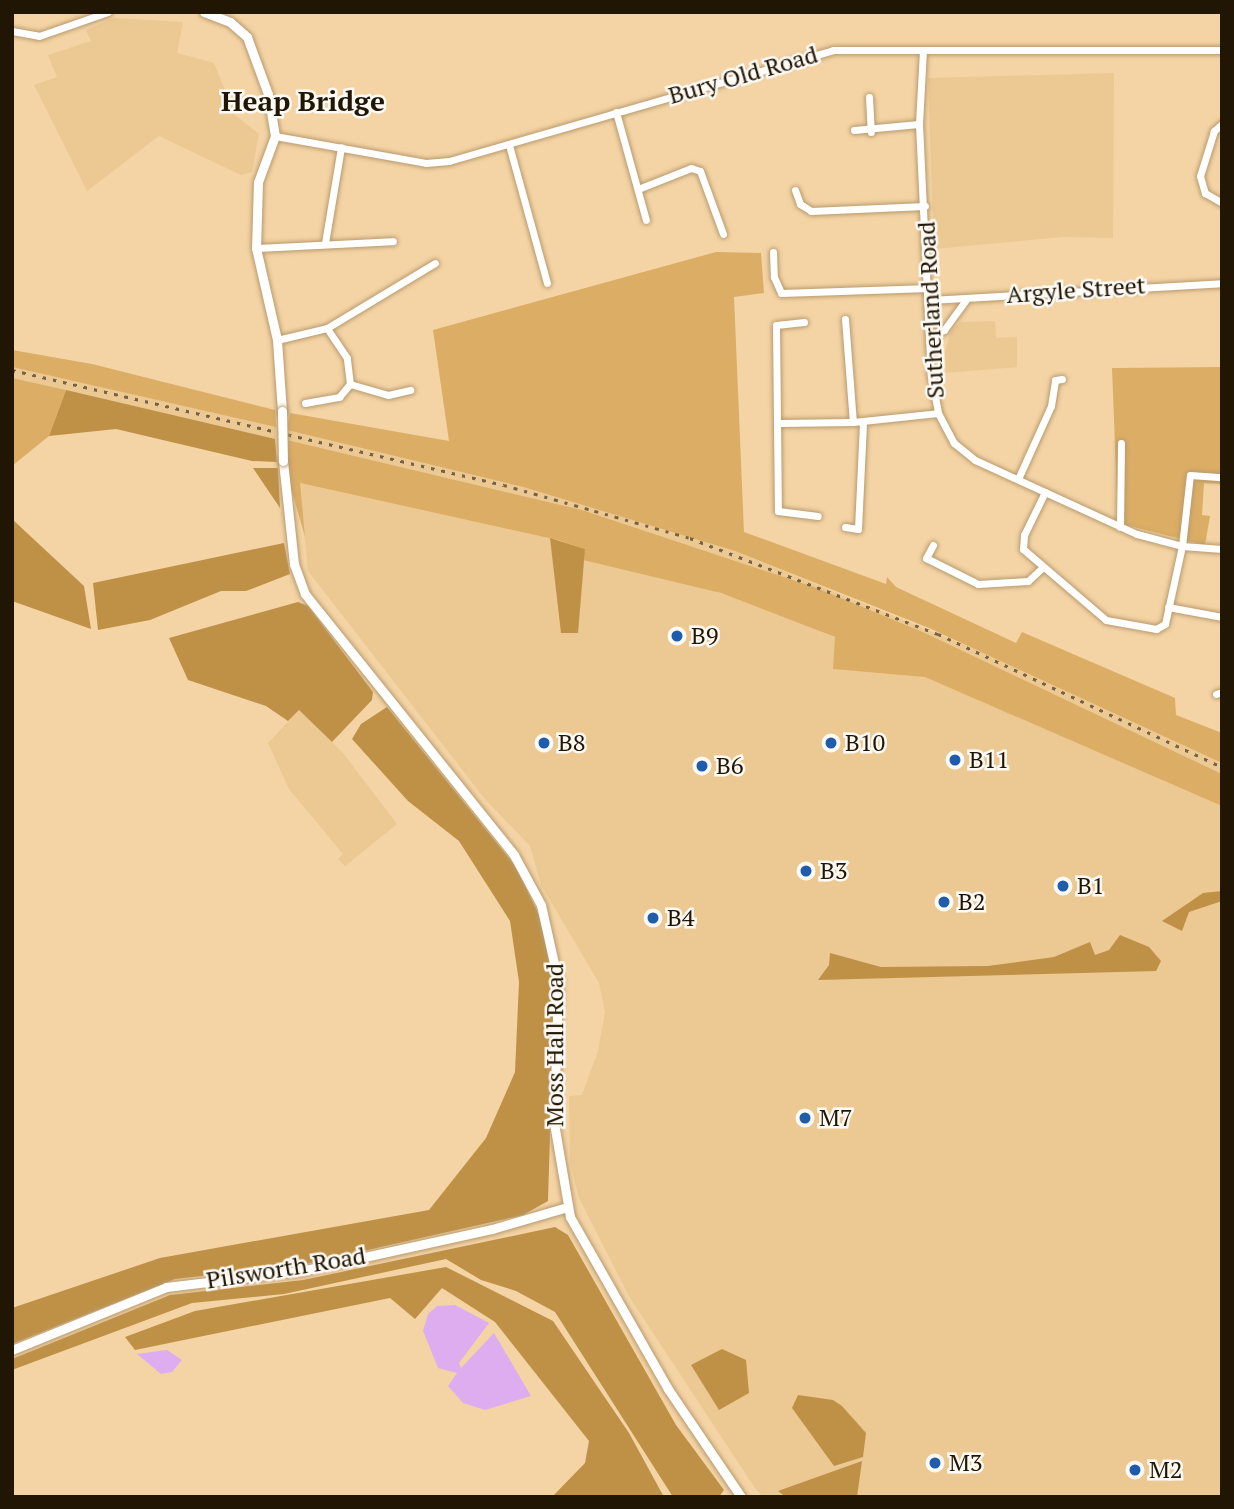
<!DOCTYPE html>
<html>
<head>
<meta charset="utf-8">
<style>
	body { margin:0 }
	#map { position:relative; width:1234px; height:1509px; overflow:hidden; background:#f4d4a5; font-family:"PT Serif",serif }
	div>[style] { position:absolute }
	.built>* { inset:0; background:#ecc892 }
	.green>* { inset:0; background:#dcad65 }
	.forest>* { inset:0; background:#bf9147 }
	.water>* { inset:0; background:#deadf0 }
	.roads { filter:drop-shadow(0 0 2px #b99a6d) drop-shadow(0 0 2px #b99a6d) }
	.minor>* { height:7px; margin:-3.5px; padding:0 3.5px; transform-origin:3.5px; border-radius:3.5px; background:#fff }
	.tertiary>* { height:9px; margin:-4.5px; padding:0 4.5px; transform-origin:4.5px; border-radius:4.5px; background:#fff }
	.rail>* { height:2.5px; margin-top:-1.25px; transform-origin:0; background:repeating-linear-gradient(90deg,#766345 0 3.5px,transparent 0 10.5px) }
	.bridges { filter:drop-shadow(0 0 2px #b99a6d) drop-shadow(0 0 2px #b99a6d) }
	.tertiary-bridge>* { height:9px; margin:-4.5px; padding:0 4.5px; transform-origin:4.5px; border-radius:4.5px; background:#fff }
	.dots>* { width:19px; height:19px; translate:-50% -50%; box-sizing:border-box; border:4px solid #fdfaf5; border-radius:50% }
	span { translate:-50% -50%; white-space:nowrap; text-align:center; line-height:1.15; -webkit-text-stroke:5px #fdfaf5; paint-order:stroke }
	.street-label { font-size:24px; color:#211604 }
	.poi-label { font-size:24px; color:#211604 }
	.left { translate:0 -50%; text-align:left }
	.quarter-label { font-size:28px; color:#211604; font-weight:700 }
	.frame { position:absolute; inset:0; border:14px solid #211604; pointer-events:none }
</style>
</head>
<body>
<div id="map">
	<div class="built">
		<i style="clip-path:polygon(114px 18px,183px 22px,177px 53px,214px 63px,235px 115px,259px 134px,252px 172px,241px 175px,159px 136px,87px 191px,34px 85px,57px 77px,48px 55px,91px 41px,86px 30px)"></i>
		<i style="clip-path:polygon(1114px 73px,1113px 238px,1063px 237px,934px 249px,928px 78px)"></i>
		<i style="clip-path:polygon(995px 321px,996px 338px,1017px 337px,1017px 367px,946px 373px,945px 351px,951px 331px,961px 322px)"></i>
		<i style="clip-path:polygon(12px 367px,276px 427px,275px 439px,12px 378px)"></i>
		<i style="clip-path:polygon(287px 430px,523px 487px,735px 551px,1030px 672px,1222px 763px,1222px 774px,925px 633px,817px 588px,582px 510px,287px 440px)"></i>
		<i style="clip-path:polygon(299px 483px,558px 540px,771px 610px,1222px 806px,1222px 1497px,763px 1497px,755px 1488px,630px 1298px,579px 1198px,570px 1162px,569px 1096px,582px 1095px,598px 1051px,605px 1012px,599px 983px,541px 885px,530px 846px,484px 798px,308px 571px)"></i>
		<i style="clip-path:polygon(299px 710px,343px 753px,397px 824px,345px 866px,338px 859px,343px 854px,289px 789px,268px 743px)"></i>
	</div>
	<div class="green">
		<i style="clip-path:polygon(716px 252px,761px 253px,764px 293px,734px 297px,744px 532px,886px 584px,887px 577px,896px 587px,1016px 643px,1022px 632px,1175px 698px,1176px 715px,1222px 733px,1222px 763px,929px 628px,735px 551px,523px 487px,287px 430px,290px 413px,449px 441px,433px 330px)"></i>
		<i style="clip-path:polygon(12px 350px,92px 364px,275px 410px,276px 427px,12px 367px)"></i>
		<i style="clip-path:polygon(1222px 367px,1222px 484px,1204px 483px,1202px 515px,1210px 516px,1205px 545px,1118px 523px,1112px 368px)"></i>
		<i style="clip-path:polygon(12px 378px,66px 390px,49px 436px,12px 466px)"></i>
		<i style="clip-path:polygon(287px 440px,582px 510px,817px 588px,925px 633px,1222px 774px,1222px 806px,925px 677px,833px 669px,835px 637px,721px 593px,583px 560px,585px 549px,558px 540px,300px 483px,305px 537px,288px 477px)"></i>
	</div>
	<div class="forest">
		<i style="clip-path:polygon(66px 390px,275px 439px,277px 462px,252px 461px,116px 429px,49px 436px)"></i>
		<i style="clip-path:polygon(253px 468px,278px 468px,280px 508px)"></i>
		<i style="clip-path:polygon(12px 519px,84px 586px,91px 629px,12px 601px)"></i>
		<i style="clip-path:polygon(550px 538px,585px 549px,578px 633px,561px 633px)"></i>
		<i style="clip-path:polygon(284px 543px,290px 574px,246px 591px,221px 591px,150px 620px,98px 630px,93px 583px)"></i>
		<i style="clip-path:polygon(298px 602px,308px 606px,373px 692px,372px 700px,332px 742px,299px 710px,288px 721px,266px 706px,188px 680px,169px 638px)"></i>
		<i style="clip-path:polygon(387px 707px,516px 867px,540px 917px,553px 970px,554px 1003px,548px 1201px,523px 1215px,301px 1265px,175px 1279px,12px 1344px,12px 1308px,160px 1258px,429px 1210px,486px 1138px,515px 1072px,519px 982px,510px 921px,459px 841px,408px 801px,352px 739px,361px 724px)"></i>
		<i style="clip-path:polygon(1222px 891px,1222px 901px,1189px 912px,1182px 931px,1162px 921px,1203px 893px)"></i>
		<i style="clip-path:polygon(1120px 935px,1149px 947px,1161px 961px,1156px 971px,818px 980px,829px 965px,830px 953px,881px 967px,988px 966px,1054px 957px,1090px 942px,1095px 955px,1109px 950px)"></i>
		<i style="clip-path:polygon(555px 1227px,568px 1235px,676px 1425px,724px 1490px,719px 1497px,673px 1497px,555px 1312px,516px 1291px,481px 1280px,446px 1259px,284px 1294px,192px 1303px,12px 1370px,12px 1359px,170px 1295px,303px 1280px)"></i>
		<i style="clip-path:polygon(446px 1267px,553px 1321px,629px 1433px,664px 1497px,552px 1497px,585px 1463px,589px 1441px,495px 1322px,442px 1288px,415px 1319px,390px 1298px,135px 1350px,125px 1337px,195px 1311px)"></i>
		<i style="clip-path:polygon(722px 1349px,746px 1360px,749px 1393px,719px 1410px,691px 1365px)"></i>
		<i style="clip-path:polygon(798px 1395px,833px 1400px,842px 1406px,866px 1433px,863px 1457px,834px 1466px,792px 1408px)"></i>
		<i style="clip-path:polygon(862px 1461px,857px 1497px,786px 1497px,778px 1491px)"></i>
	</div>
	<div class="water">
		<i style="clip-path:polygon(455px 1305px,489px 1323px,459px 1363px,461px 1368px,494px 1333px,531px 1396px,485px 1410px,463px 1403px,448px 1386px,457px 1373px,438px 1368px,423px 1331px,428px 1314px,437px 1306px)"></i>
		<i style="clip-path:polygon(167px 1350px,182px 1360px,172px 1372px,161px 1374px,137px 1354px)"></i>
	</div>
	<div class="roads">
		<div class="minor">
			<i style="left:12px;top:31px;width:27px;rotate:10deg"></i>
			<i style="left:39px;top:36px;width:73px;rotate:-19.2deg"></i>
			<i style="left:923px;top:50px;width:74px;rotate:93.1deg"></i>
			<i style="left:919px;top:124px;width:252px;rotate:87.3deg"></i>
			<i style="left:931px;top:376px;width:38px;rotate:79deg"></i>
			<i style="left:938px;top:413px;width:34px;rotate:62deg"></i>
			<i style="left:954px;top:443px;width:27px;rotate:39deg"></i>
			<i style="left:975px;top:460px;width:178px;rotate:24.6deg"></i>
			<i style="left:1137px;top:534px;width:47px;rotate:14.9deg"></i>
			<i style="left:1182px;top:546px;width:40px;rotate:4.3deg"></i>
			<i style="left:869px;top:97px;width:35px;rotate:87deg"></i>
			<i style="left:616px;top:112px;width:112px;rotate:74.5deg"></i>
			<i style="left:1222px;top:124px;width:11px;rotate:139deg"></i>
			<i style="left:1214px;top:131px;width:47px;rotate:107.3deg"></i>
			<i style="left:1200px;top:176px;width:18px;rotate:74deg"></i>
			<i style="left:1205px;top:193px;width:20px;rotate:30deg"></i>
			<i style="left:854px;top:130px;width:65px;rotate:-5.3deg"></i>
			<i style="left:275px;top:136px;width:153px;rotate:10.1deg"></i>
			<i style="left:426px;top:163px;width:23px;rotate:-5deg"></i>
			<i style="left:449px;top:161px;width:400px;rotate:-16.1deg"></i>
			<i style="left:833px;top:50px;width:389px"></i>
			<i style="left:509px;top:145px;width:143px;rotate:74.6deg"></i>
			<i style="left:638px;top:189px;width:57px;rotate:-21.6deg"></i>
			<i style="left:691px;top:168px;width:9px;rotate:18deg"></i>
			<i style="left:700px;top:171px;width:67px;rotate:69.9deg"></i>
			<i style="left:795px;top:190px;width:15px;rotate:70deg"></i>
			<i style="left:800px;top:204px;width:13px;rotate:32deg"></i>
			<i style="left:811px;top:211px;width:114px;rotate:-2.5deg"></i>
			<i style="left:325px;top:243px;width:97px;rotate:-80.5deg"></i>
			<i style="left:256px;top:248px;width:137px;rotate:-2.9deg"></i>
			<i style="left:773px;top:252px;width:25px;rotate:88deg"></i>
			<i style="left:774px;top:277px;width:17px;rotate:66deg"></i>
			<i style="left:781px;top:293px;width:148px;rotate:-1.9deg"></i>
			<i style="left:930px;top:300px;width:292px;rotate:-3.3deg"></i>
			<i style="left:845px;top:319px;width:103px;rotate:85.6deg"></i>
			<i style="left:804px;top:322px;width:28px;rotate:174deg"></i>
			<i style="left:776px;top:325px;width:186px;rotate:89.4deg"></i>
			<i style="left:778px;top:511px;width:40px;rotate:7.1deg"></i>
			<i style="left:931px;top:335px;width:14px;rotate:-21deg"></i>
			<i style="left:944px;top:330px;width:39px;rotate:-54deg"></i>
			<i style="left:277px;top:340px;width:51px;rotate:-13.5deg"></i>
			<i style="left:327px;top:328px;width:126px;rotate:-31deg"></i>
			<i style="left:350px;top:384px;width:40px;rotate:16deg"></i>
			<i style="left:388px;top:395px;width:23px;rotate:-13deg"></i>
			<i style="left:305px;top:403px;width:35px;rotate:-10deg"></i>
			<i style="left:339px;top:397px;width:17px;rotate:-50deg"></i>
			<i style="left:350px;top:384px;width:26px;rotate:-97deg"></i>
			<i style="left:347px;top:358px;width:36px;rotate:-124deg"></i>
			<i style="left:780px;top:423px;width:73px;rotate:-0.8deg"></i>
			<i style="left:853px;top:422px;width:85px;rotate:-6deg"></i>
			<i style="left:1018px;top:479px;width:80px;rotate:-65.7deg"></i>
			<i style="left:1051px;top:406px;width:26px;rotate:-81deg"></i>
			<i style="left:1055px;top:380px;width:7px;rotate:-8deg"></i>
			<i style="left:1045px;top:492px;width:48px;rotate:116deg"></i>
			<i style="left:1024px;top:535px;width:14px;rotate:94deg"></i>
			<i style="left:1023px;top:549px;width:109px;rotate:40.5deg"></i>
			<i style="left:1106px;top:620px;width:51px;rotate:10.2deg"></i>
			<i style="left:1156px;top:629px;width:10px;rotate:-29deg"></i>
			<i style="left:1165px;top:624px;width:80px;rotate:-77.7deg"></i>
			<i style="left:1182px;top:546px;width:71px;rotate:-83.6deg"></i>
			<i style="left:1190px;top:475px;width:32px;rotate:4deg"></i>
			<i style="left:845px;top:527px;width:13px;rotate:9deg"></i>
			<i style="left:858px;top:529px;width:108px;rotate:-87.3deg"></i>
			<i style="left:1120px;top:527px;width:84px;rotate:-89.3deg"></i>
			<i style="left:933px;top:545px;width:15px;rotate:118deg"></i>
			<i style="left:926px;top:558px;width:58px;rotate:26.6deg"></i>
			<i style="left:978px;top:584px;width:50px;rotate:-3.4deg"></i>
			<i style="left:1028px;top:581px;width:19px;rotate:-43deg"></i>
			<i style="left:1168px;top:607px;width:55px;rotate:10.5deg"></i>
			<i style="left:1216px;top:694px;width:6px;rotate:-18deg"></i>
		</div>
		<div class="tertiary">
			<i style="left:204px;top:12px;width:28px;rotate:21deg"></i>
			<i style="left:230px;top:22px;width:23px;rotate:41deg"></i>
			<i style="left:247px;top:37px;width:61px;rotate:69.8deg"></i>
			<i style="left:268px;top:94px;width:43px;rotate:80.5deg"></i>
			<i style="left:275px;top:136px;width:49px;rotate:110.3deg"></i>
			<i style="left:258px;top:182px;width:66px;rotate:91.7deg"></i>
			<i style="left:256px;top:248px;width:94px;rotate:77.1deg"></i>
			<i style="left:277px;top:340px;width:71px;rotate:86deg"></i>
			<i style="left:283px;top:461px;width:104px;rotate:83.9deg"></i>
			<i style="left:294px;top:564px;width:32px;rotate:70deg"></i>
			<i style="left:305px;top:594px;width:334px;rotate:51.3deg"></i>
			<i style="left:514px;top:855px;width:57px;rotate:61.6deg"></i>
			<i style="left:541px;top:905px;width:78px;rotate:77.4deg"></i>
			<i style="left:558px;top:981px;width:142px;rotate:91.6deg"></i>
			<i style="left:554px;top:1123px;width:95px;rotate:80.3deg"></i>
			<i style="left:570px;top:1217px;width:198px;rotate:60.3deg"></i>
			<i style="left:668px;top:1389px;width:130px;rotate:55.9deg"></i>
			<i style="left:12px;top:1350px;width:166px;rotate:-22.2deg"></i>
			<i style="left:166px;top:1287px;width:136px;rotate:-6.8deg"></i>
			<i style="left:301px;top:1271px;width:196px;rotate:-12.4deg"></i>
			<i style="left:492px;top:1229px;width:78px;rotate:-16.3deg"></i>
		</div>
	</div>
	<div class="rail">
		<i style="left:12px;top:370px;width:505px;rotate:13.16deg"></i>
		<i style="left:504px;top:485px;width:193px;rotate:15.9deg"></i>
		<i style="left:690px;top:538px;width:266px;rotate:21.2deg"></i>
		<i style="left:938px;top:634px;width:314px;rotate:25.1deg"></i>
	</div>
	<div class="bridges">
		<div class="tertiary-bridge">
			<i style="left:282px;top:411px;width:50px;rotate:88.9deg"></i>
		</div>
	</div>
	<div class="dots">
		<i style="left:677px;top:636px;background:#1e5cad"></i>
		<i style="left:544px;top:743px;background:#1e5cad"></i>
		<i style="left:831px;top:743px;background:#1e5cad"></i>
		<i style="left:955px;top:760px;background:#1e5cad"></i>
		<i style="left:702px;top:766px;background:#1e5cad"></i>
		<i style="left:806px;top:871px;background:#1e5cad"></i>
		<i style="left:1063px;top:886px;background:#1e5cad"></i>
		<i style="left:944px;top:902px;background:#1e5cad"></i>
		<i style="left:653px;top:918px;background:#1e5cad"></i>
		<i style="left:805px;top:1118px;background:#1e5cad"></i>
		<i style="left:935px;top:1463px;background:#1e5cad"></i>
		<i style="left:1135px;top:1470px;background:#1e5cad"></i>
	</div>
	<div class="street-label">
		<span style="left:743px;top:75px;rotate:-16deg">Bury Old Road</span>
		<span style="left:1076px;top:290px;rotate:-4deg">Argyle Street</span>
		<span style="left:931px;top:310px;rotate:-93deg">Sutherland Road</span>
		<span style="left:555px;top:1045px;rotate:-90deg">Moss Hall Road</span>
		<span style="left:286px;top:1268px;rotate:-9deg">Pilsworth Road</span>
	</div>
	<div class="poi-label">
		<span class="left" style="left:691px;top:636px">B9</span>
		<span class="left" style="left:558px;top:743px">B8</span>
		<span class="left" style="left:845px;top:743px">B10</span>
		<span class="left" style="left:969px;top:760px">B11</span>
		<span class="left" style="left:716px;top:766px">B6</span>
		<span class="left" style="left:820px;top:871px">B3</span>
		<span class="left" style="left:1077px;top:886px">B1</span>
		<span class="left" style="left:958px;top:902px">B2</span>
		<span class="left" style="left:667px;top:918px">B4</span>
		<span class="left" style="left:819px;top:1118px">M7</span>
		<span class="left" style="left:949px;top:1463px">M3</span>
		<span class="left" style="left:1149px;top:1470px">M2</span>
	</div>
	<div class="quarter-label">
		<span style="left:303px;top:101px">Heap Bridge</span>
	</div>
	<div class="frame"></div>
</div>
</body>
</html>
